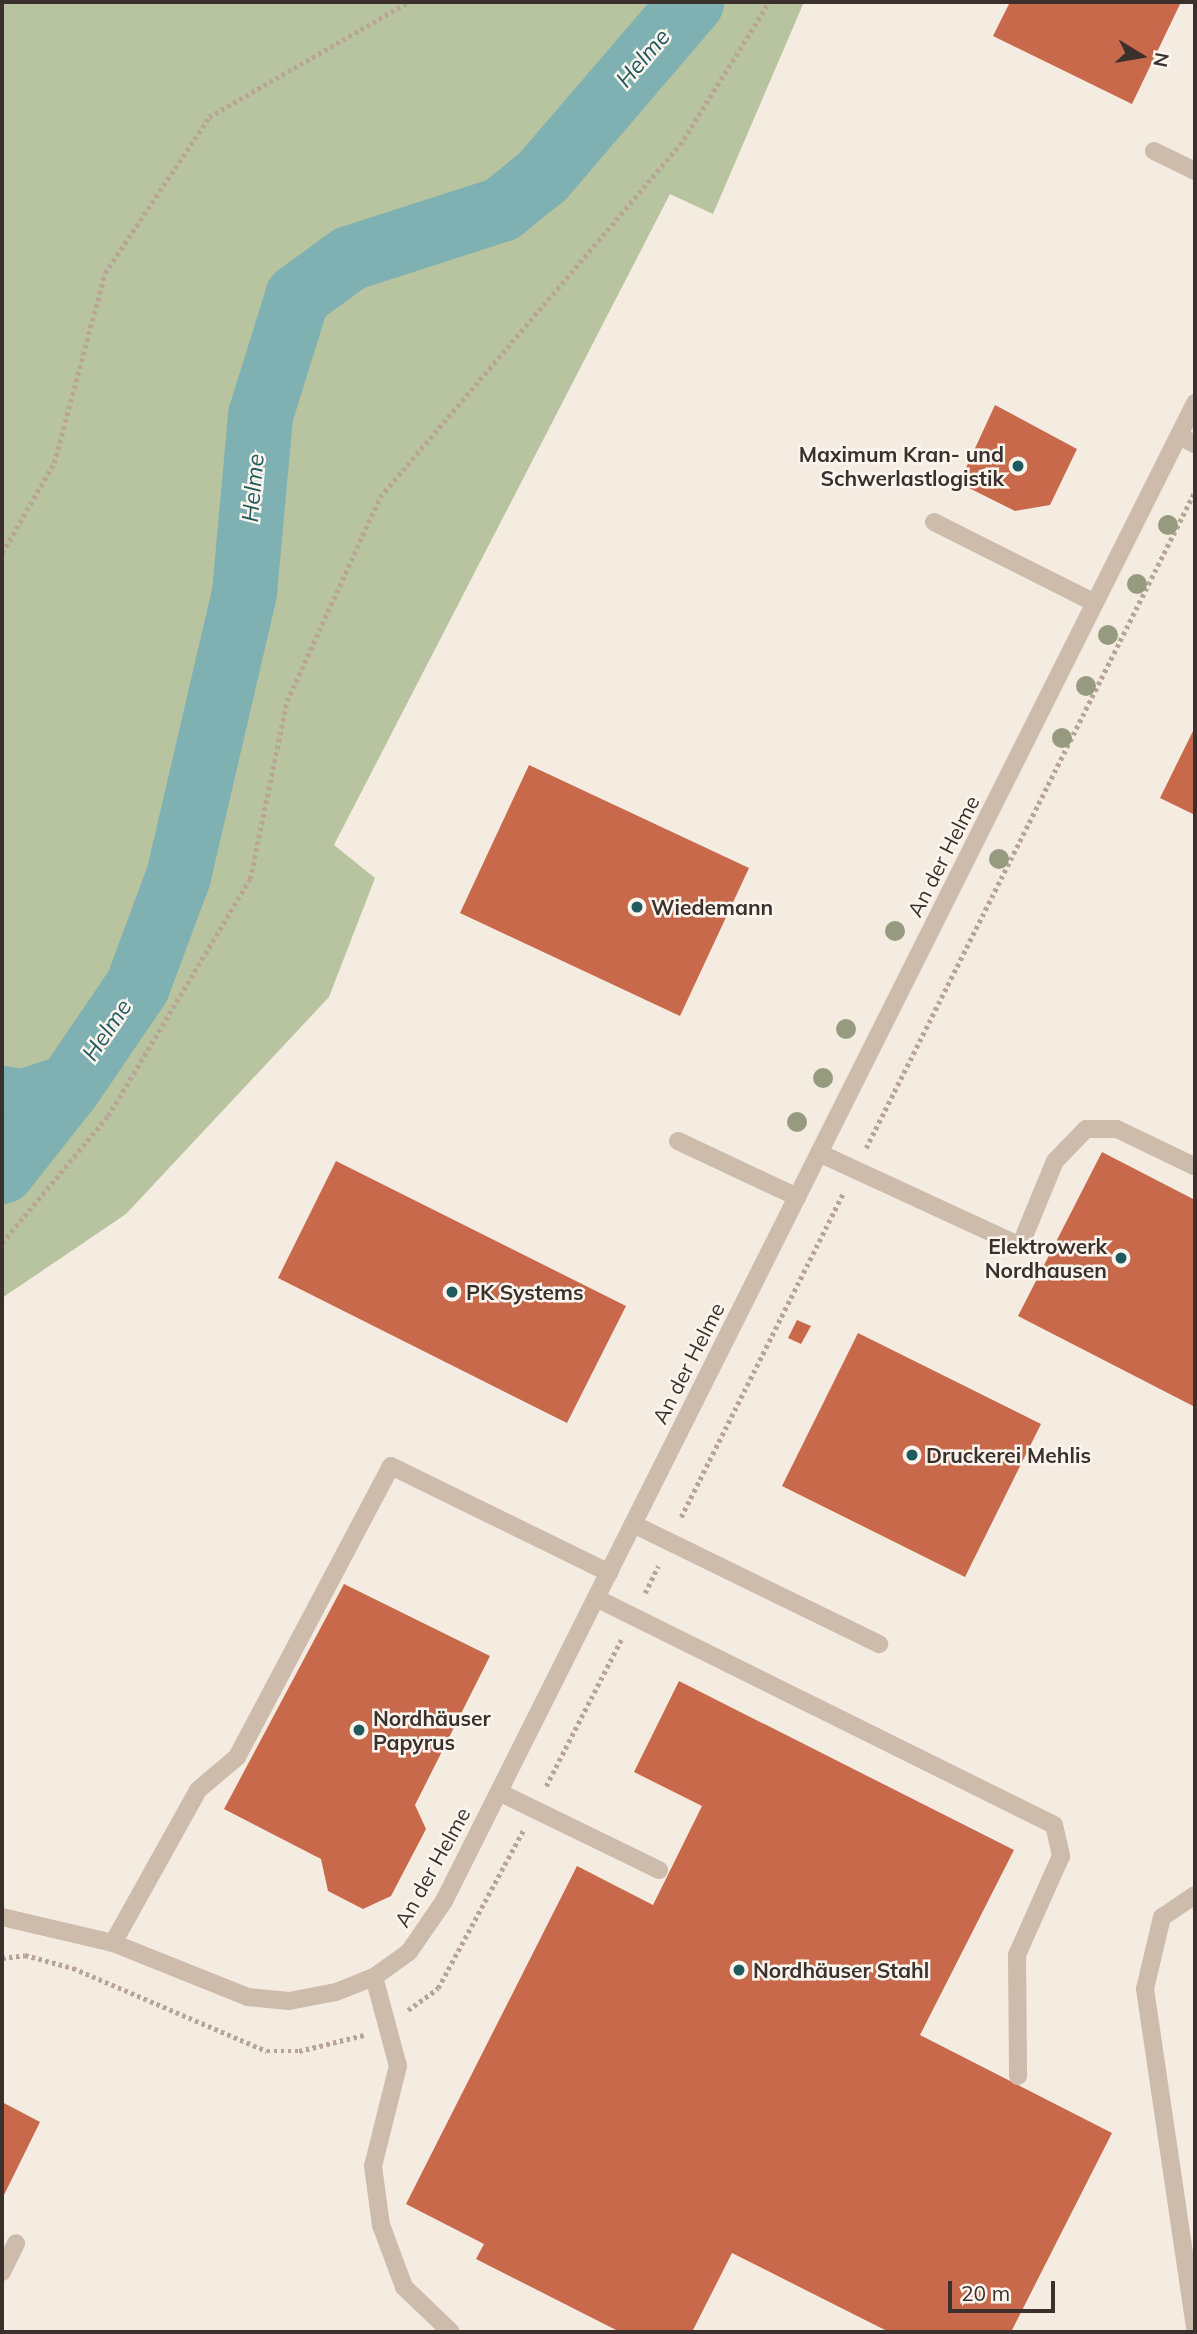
<!DOCTYPE html>
<html>
<head>
<meta charset="utf-8">
<style>
	body { margin:0 }
	#map { position:relative; width:1197px; height:2334px; overflow:hidden; background:#f4ebe1; font-family:Mulish,sans-serif }
	div>[style] { position:absolute }
	.green>* { inset:0; background:#b8c4a0 }
	.river>* { height:65px; margin:-32.5px; padding:0 32.5px; transform-origin:32.5px; border-radius:32.5px; background:#7fb0b2 }
	.building>* { inset:0; background:#c8694b }
	.path>* { height:4.5px; margin-top:-2.25px; transform-origin:0; background:repeating-linear-gradient(90deg,#b9a596 0 3.5px,transparent 0 7px) }
	.lane>* { height:18px; margin:-9px; padding:0 9px; transform-origin:9px; border-radius:9px; background:#cdbbac }
	.street>* { height:18px; margin:-9px; padding:0 9px; transform-origin:9px; border-radius:9px; background:#cdbbac }
	.trees>* { width:20px; height:20px; margin:-10px; border-radius:50%; background:#969b7f }
	.dots>* { width:19px; height:19px; translate:-50% -50%; box-sizing:border-box; border:4px solid #fbf5ee; border-radius:50% }
	span { translate:-50% -50%; white-space:nowrap; text-align:center; line-height:1.15; -webkit-text-stroke:5px #fbf5ee; paint-order:stroke }
	.poi-label { font-size:21px; color:#3b302b; font-weight:700 }
	.right { translate:-100% -50%; text-align:right }
	.left { translate:0 -50%; text-align:left }
	.street-label { font-size:21px; color:#3b302b }
	.water-label { font-size:23px; color:#1f5a5e; font-style:italic }
	.frame { position:absolute; inset:0; border:4px solid #3b302b; pointer-events:none }
	.north { position:absolute; left:1106px; top:21px; width:70px; height:70px; -webkit-text-stroke:5px #fbf5ee; paint-order:stroke; rotate:101deg; font-size:19px; font-weight:700; line-height:28px; text-align:center; color:#3b302b }
	.north::after { content:''; display:block; margin:auto; width:24px; height:32px; background:#3b302b; clip-path:polygon(50% 0,100% 100%,50% 72%,0 100%) }
	.scale { position:absolute; left:948px; top:2281px; width:107px; height:32px; box-sizing:border-box; border:4px solid #3b302b; border-top:0; padding-left:9px; font-size:21px; line-height:24px; white-space:nowrap; color:#3b302b; -webkit-text-stroke:5px #fbf5ee; paint-order:stroke }
</style>
</head>
<body>
<div id="map">
	<div class="green">
		<i style="clip-path:polygon(2px 2px,804px 2px,713px 214px,670px 194px,334px 845px,375px 878px,329px 997px,126px 1214px,2px 1298px)"></i>
	</div>
	<div class="river">
		<i style="left:2px;top:1098px;width:22px;rotate:8deg"></i>
		<i style="left:24px;top:1101px;width:47px;rotate:-18.4deg"></i>
		<i style="left:69px;top:1086px;width:121px;rotate:-55.8deg"></i>
		<i style="left:137px;top:986px;width:117px;rotate:-69.6deg"></i>
		<i style="left:178px;top:876px;width:292px;rotate:-76.9deg"></i>
		<i style="left:244px;top:592px;width:178px;rotate:-84.8deg"></i>
		<i style="left:260px;top:415px;width:125px;rotate:-72.7deg"></i>
		<i style="left:297px;top:296px;width:64px;rotate:-36.2deg"></i>
		<i style="left:349px;top:258px;width:160px;rotate:-17.9deg"></i>
		<i style="left:501px;top:209px;width:53px;rotate:-38.8deg"></i>
		<i style="left:542px;top:176px;width:229px;rotate:-49.4deg"></i>
		<i style="left:2px;top:1171px;width:108px;rotate:-51.8deg"></i>
	</div>
	<div class="building">
		<i style="clip-path:polygon(1010px 2px,1181px 2px,1132px 104px,993px 36px)"></i>
		<i style="clip-path:polygon(995px 405px,1077px 449px,1050px 505px,1015px 511px,959px 483px)"></i>
		<i style="clip-path:polygon(1195px 727px,1195px 815px,1160px 798px)"></i>
		<i style="clip-path:polygon(529px 765px,749px 868px,680px 1016px,460px 913px)"></i>
		<i style="clip-path:polygon(1102px 1152px,1195px 1200px,1195px 1407px,1018px 1316px)"></i>
		<i style="clip-path:polygon(336px 1161px,626px 1306px,567px 1423px,278px 1278px)"></i>
		<i style="clip-path:polygon(797px 1320px,811px 1326px,801px 1344px,788px 1338px)"></i>
		<i style="clip-path:polygon(858px 1333px,1041px 1424px,965px 1577px,782px 1486px)"></i>
		<i style="clip-path:polygon(344px 1584px,490px 1656px,415px 1805px,426px 1829px,391px 1896px,363px 1909px,328px 1891px,321px 1859px,224px 1809px)"></i>
		<i style="clip-path:polygon(679px 1681px,1014px 1850px,920px 2035px,1112px 2133px,1011px 2332px,889px 2332px,732px 2253px,692px 2332px,620px 2332px,476px 2259px,484px 2244px,406px 2204px,577px 1866px,653px 1905px,702px 1806px,634px 1772px)"></i>
		<i style="clip-path:polygon(2px 2102px,40px 2122px,2px 2199px)"></i>
	</div>
	<div class="path">
		<i style="left:2px;top:553px;width:104px;rotate:-60deg"></i>
		<i style="left:54px;top:463px;width:197px;rotate:-75deg"></i>
		<i style="left:105px;top:273px;width:187px;rotate:-56.3deg"></i>
		<i style="left:209px;top:117px;width:230px;rotate:-30deg"></i>
		<i style="left:866px;top:1148px;width:735px;rotate:-63.4deg"></i>
		<i style="left:2px;top:1243px;width:165px;rotate:-50.2deg"></i>
		<i style="left:108px;top:1116px;width:276px;rotate:-59.1deg"></i>
		<i style="left:250px;top:879px;width:182px;rotate:-78.3deg"></i>
		<i style="left:287px;top:701px;width:224px;rotate:-65.5deg"></i>
		<i style="left:380px;top:497px;width:462px;rotate:-49.6deg"></i>
		<i style="left:680px;top:145px;width:168px;rotate:-58.1deg"></i>
		<i style="left:681px;top:1517px;width:362px;rotate:-63.4deg"></i>
		<i style="left:645px;top:1593px;width:30px;rotate:-64deg"></i>
		<i style="left:546px;top:1786px;width:166px;rotate:-62.8deg"></i>
		<i style="left:2px;top:1958px;width:23px;rotate:-7deg"></i>
		<i style="left:25px;top:1955px;width:50px;rotate:15.2deg"></i>
		<i style="left:73px;top:1968px;width:211px;rotate:23.2deg"></i>
		<i style="left:267px;top:2051px;width:32px"></i>
		<i style="left:299px;top:2051px;width:67px;rotate:-13.8deg"></i>
		<i style="left:408px;top:2010px;width:37px;rotate:-36deg"></i>
		<i style="left:438px;top:1988px;width:179px;rotate:-61.6deg"></i>
	</div>
	<div class="lane">
		<i style="left:1154px;top:151px;width:46px;rotate:26deg"></i>
		<i style="left:1179px;top:436px;width:18px;rotate:27deg"></i>
		<i style="left:934px;top:522px;width:180px;rotate:26.7deg"></i>
		<i style="left:678px;top:1141px;width:132px;rotate:25.2deg"></i>
		<i style="left:819px;top:1153px;width:221px;rotate:24.8deg"></i>
		<i style="left:1020px;top:1246px;width:92px;rotate:-67.6deg"></i>
		<i style="left:1055px;top:1161px;width:45px;rotate:-45.9deg"></i>
		<i style="left:1086px;top:1129px;width:31px"></i>
		<i style="left:1117px;top:1129px;width:85px;rotate:25.7deg"></i>
		<i style="left:633px;top:1524px;width:274px;rotate:26deg"></i>
		<i style="left:596px;top:1598px;width:511px;rotate:26.36deg"></i>
		<i style="left:1054px;top:1825px;width:32px;rotate:77deg"></i>
		<i style="left:1061px;top:1856px;width:108px;rotate:114deg"></i>
		<i style="left:1017px;top:1955px;width:121px;rotate:89.5deg"></i>
		<i style="left:499px;top:1792px;width:178px;rotate:26deg"></i>
		<i style="left:1195px;top:1895px;width:40px;rotate:146deg"></i>
		<i style="left:1162px;top:1917px;width:74px;rotate:103.3deg"></i>
		<i style="left:1145px;top:1989px;width:344px;rotate:81.6deg"></i>
		<i style="left:113px;top:1943px;width:175px;rotate:-60.9deg"></i>
		<i style="left:198px;top:1790px;width:51px;rotate:-40.2deg"></i>
		<i style="left:237px;top:1757px;width:329px;rotate:-62.1deg"></i>
		<i style="left:391px;top:1466px;width:243px;rotate:26.1deg"></i>
		<i style="left:374px;top:1977px;width:92px;rotate:74.9deg"></i>
		<i style="left:398px;top:2066px;width:103px;rotate:104deg"></i>
		<i style="left:373px;top:2166px;width:60px;rotate:82.3deg"></i>
		<i style="left:381px;top:2225px;width:66px;rotate:69.6deg"></i>
		<i style="left:404px;top:2287px;width:65px;rotate:43.8deg"></i>
		<i style="left:2px;top:2272px;width:32px;rotate:-64deg"></i>
	</div>
	<div class="street">
		<i style="left:2px;top:1917px;width:114px;rotate:13.2deg"></i>
		<i style="left:113px;top:1943px;width:145px;rotate:21.8deg"></i>
		<i style="left:248px;top:1997px;width:41px;rotate:5.6deg"></i>
		<i style="left:289px;top:2001px;width:48px;rotate:-10.8deg"></i>
		<i style="left:336px;top:1992px;width:41px;rotate:-21.5deg"></i>
		<i style="left:374px;top:1977px;width:43px;rotate:-35.5deg"></i>
		<i style="left:409px;top:1952px;width:62px;rotate:-55.5deg"></i>
		<i style="left:444px;top:1901px;width:1676px;rotate:-63.37deg"></i>
	</div>
	<div class="trees">
		<i style="left:1168px;top:525px"></i>
		<i style="left:1137px;top:584px"></i>
		<i style="left:1108px;top:635px"></i>
		<i style="left:1086px;top:686px"></i>
		<i style="left:1062px;top:738px"></i>
		<i style="left:999px;top:859px"></i>
		<i style="left:895px;top:931px"></i>
		<i style="left:846px;top:1029px"></i>
		<i style="left:823px;top:1078px"></i>
		<i style="left:797px;top:1122px"></i>
	</div>
	<div class="dots">
		<i style="left:1018px;top:466px;background:#1f5a5e"></i>
		<i style="left:637px;top:907px;background:#1f5a5e"></i>
		<i style="left:1121px;top:1258px;background:#1f5a5e"></i>
		<i style="left:452px;top:1292px;background:#1f5a5e"></i>
		<i style="left:912px;top:1455px;background:#1f5a5e"></i>
		<i style="left:359px;top:1730px;background:#1f5a5e"></i>
		<i style="left:739px;top:1970px;background:#1f5a5e"></i>
	</div>
	<div class="poi-label">
		<span class="right" style="left:1004px;top:466px">Maximum Kran- und<br>Schwerlastlogistik</span>
		<span class="left" style="left:651px;top:907px">Wiedemann</span>
		<span class="right" style="left:1107px;top:1258px">Elektrowerk<br>Nordhausen</span>
		<span class="left" style="left:466px;top:1292px">PK Systems</span>
		<span class="left" style="left:926px;top:1455px">Druckerei Mehlis</span>
		<span class="left" style="left:373px;top:1730px">Nordhäuser<br>Papyrus</span>
		<span class="left" style="left:753px;top:1970px">Nordhäuser Stahl</span>
	</div>
	<div class="street-label">
		<span style="left:943px;top:856px;rotate:-63deg">An der Helme</span>
		<span style="left:688px;top:1363px;rotate:-63deg">An der Helme</span>
		<span style="left:432px;top:1867px;rotate:-61deg">An der Helme</span>
	</div>
	<div class="water-label">
		<span style="left:643px;top:58px;rotate:-49deg">Helme</span>
		<span style="left:253px;top:488px;rotate:-85deg">Helme</span>
		<span style="left:107px;top:1030px;rotate:-56deg">Helme</span>
	</div>
	<div class="frame"></div>
	<div class="north">N</div>
	<div class="scale">20 m</div>
</div>
</body>
</html>
